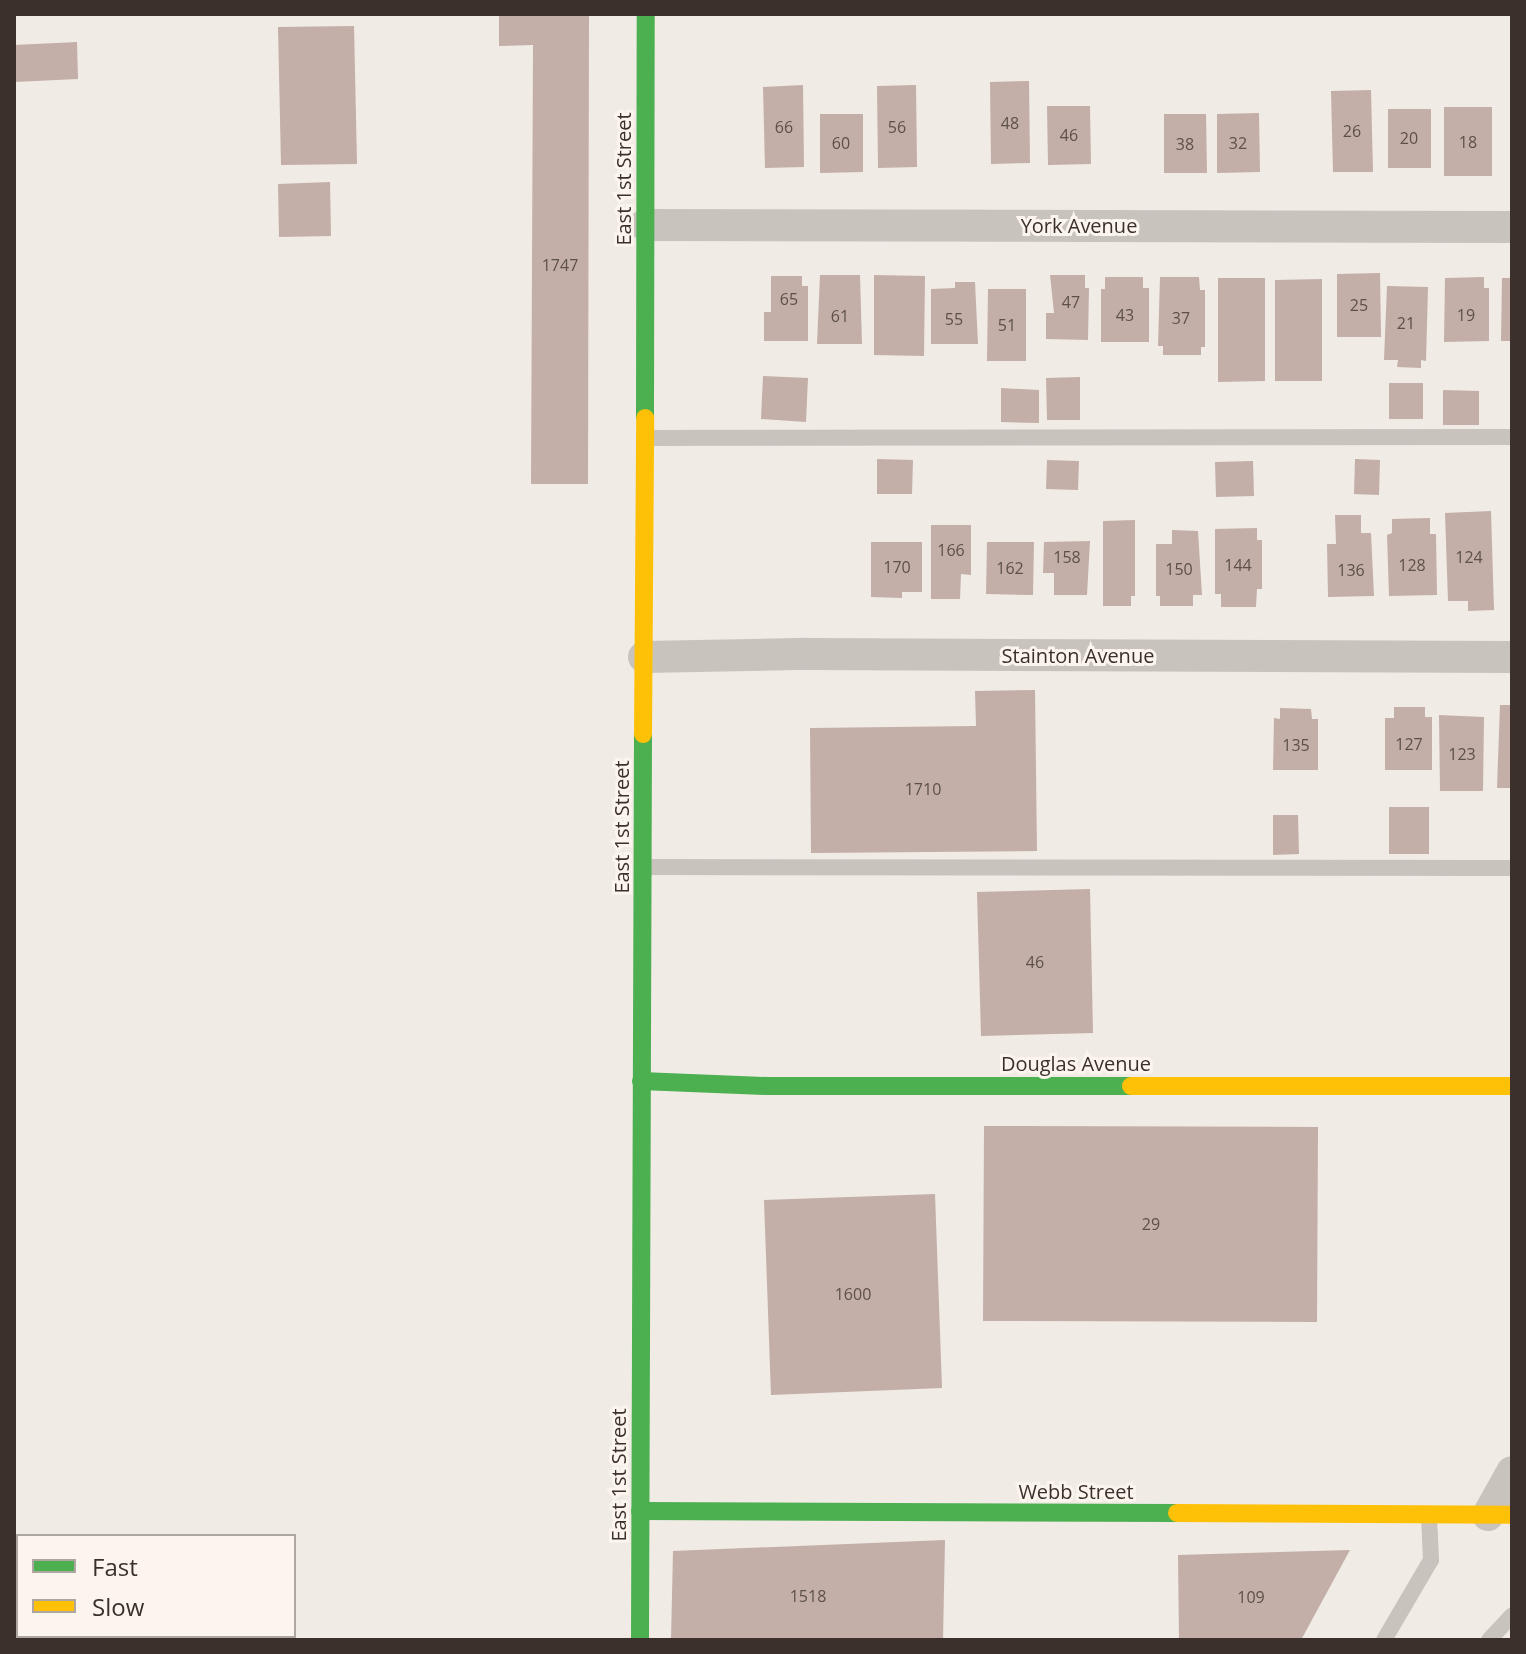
<!DOCTYPE html>
<html>
<head>
<meta charset="utf-8">
<style>
	body { margin:0 }
	#map { position:relative; width:1526px; height:1654px; overflow:hidden; background:#f0ebe5; font-family:"Open Sans",sans-serif }
	div>[style] { position:absolute }
	.building>* { inset:0; background:#c3afa7 }
	.lane>* { height:16px; margin:-8px; padding:0 8px; transform-origin:8px; border-radius:8px; background:#c9c3be }
	.street>* { height:32px; margin:-16px; padding:0 16px; transform-origin:16px; border-radius:16px; background:#c9c3be }
	.fast>* { height:18px; margin:-9px; padding:0 9px; transform-origin:9px; border-radius:9px; background:#4caf50 }
	.slow>* { height:18px; margin:-9px; padding:0 9px; transform-origin:9px; border-radius:9px; background:#ffc107 }
	span { translate:-50% -50%; white-space:nowrap; text-align:center; line-height:1.15; -webkit-text-stroke:6px #fbf5ee; paint-order:stroke }
	.number-label { font-size:16px; color:#5d504a }
	.number-label span { -webkit-text-stroke-width:0 }
	.street-label { font-size:20px; color:#3b302b }
	.frame { position:absolute; inset:0; border:16px solid #3b302b; pointer-events:none }
	.legend { position:absolute; left:16px; top:1534px; width:280px; height:104px; box-sizing:border-box; background:#fbf5ee; border:2px solid #aea6a0; margin:0; padding:10px 14px; list-style:none; font-size:24px; color:#3b302b }
	.legend li { display:flex; align-items:center; gap:16px; height:40px }
	.legend b { width:40px; border:2px solid #aea6a0 }
</style>
</head>
<body>
<div id="map">
	<div class="building">
		<i style="clip-path:polygon(499px 14px,589px 14px,588px 484px,531px 484px,533px 45px,499px 46px)"></i>
		<i style="clip-path:polygon(354px 26px,357px 164px,281px 165px,278px 27px)"></i>
		<i style="clip-path:polygon(77px 42px,78px 79px,14px 82px,14px 45px)"></i>
		<i style="clip-path:polygon(1029px 81px,1030px 163px,991px 164px,990px 82px)"></i>
		<i style="clip-path:polygon(803px 85px,804px 167px,765px 168px,763px 87px)"></i>
		<i style="clip-path:polygon(916px 85px,917px 167px,878px 168px,877px 86px)"></i>
		<i style="clip-path:polygon(1371px 90px,1373px 172px,1333px 172px,1331px 91px)"></i>
		<i style="clip-path:polygon(1047px 106px,1090px 106px,1091px 164px,1048px 165px)"></i>
		<i style="clip-path:polygon(1444px 107px,1492px 107px,1492px 176px,1444px 176px)"></i>
		<i style="clip-path:polygon(1388px 109px,1431px 109px,1431px 168px,1388px 168px)"></i>
		<i style="clip-path:polygon(1259px 113px,1260px 172px,1217px 173px,1217px 114px)"></i>
		<i style="clip-path:polygon(820px 114px,863px 114px,863px 172px,820px 173px)"></i>
		<i style="clip-path:polygon(1164px 114px,1206px 114px,1207px 173px,1164px 173px)"></i>
		<i style="clip-path:polygon(330px 182px,331px 236px,279px 237px,278px 184px)"></i>
		<i style="clip-path:polygon(1380px 273px,1381px 337px,1337px 337px,1337px 274px)"></i>
		<i style="clip-path:polygon(820px 275px,860px 275px,862px 344px,817px 344px)"></i>
		<i style="clip-path:polygon(874px 275px,925px 276px,924px 356px,874px 355px)"></i>
		<i style="clip-path:polygon(1050px 275px,1085px 275px,1085px 288px,1089px 288px,1088px 340px,1046px 339px,1046px 313px,1054px 313px)"></i>
		<i style="clip-path:polygon(771px 276px,802px 276px,802px 286px,808px 286px,808px 341px,764px 341px,764px 312px,771px 312px)"></i>
		<i style="clip-path:polygon(1105px 277px,1143px 277px,1143px 288px,1149px 288px,1149px 342px,1101px 342px,1101px 289px,1105px 289px)"></i>
		<i style="clip-path:polygon(1160px 277px,1199px 277px,1200px 290px,1205px 290px,1205px 347px,1201px 347px,1201px 355px,1163px 355px,1163px 346px,1158px 346px)"></i>
		<i style="clip-path:polygon(1484px 277px,1484px 288px,1489px 288px,1489px 341px,1444px 342px,1445px 278px)"></i>
		<i style="clip-path:polygon(1218px 278px,1265px 278px,1265px 381px,1218px 382px)"></i>
		<i style="clip-path:polygon(1502px 278px,1512px 278px,1512px 341px,1501px 341px)"></i>
		<i style="clip-path:polygon(1322px 279px,1322px 381px,1275px 381px,1275px 280px)"></i>
		<i style="clip-path:polygon(955px 282px,975px 282px,978px 344px,931px 344px,931px 289px,955px 288px)"></i>
		<i style="clip-path:polygon(1387px 286px,1428px 287px,1426px 361px,1421px 360px,1421px 368px,1397px 367px,1398px 360px,1384px 360px)"></i>
		<i style="clip-path:polygon(988px 289px,1026px 289px,1026px 361px,987px 361px)"></i>
		<i style="clip-path:polygon(763px 376px,808px 378px,806px 422px,761px 419px)"></i>
		<i style="clip-path:polygon(1080px 377px,1080px 420px,1047px 420px,1046px 378px)"></i>
		<i style="clip-path:polygon(1389px 383px,1423px 383px,1423px 419px,1389px 419px)"></i>
		<i style="clip-path:polygon(1001px 388px,1039px 390px,1039px 423px,1001px 422px)"></i>
		<i style="clip-path:polygon(1443px 390px,1479px 391px,1479px 425px,1443px 425px)"></i>
		<i style="clip-path:polygon(877px 459px,913px 460px,912px 494px,877px 494px)"></i>
		<i style="clip-path:polygon(1355px 459px,1380px 460px,1379px 495px,1354px 494px)"></i>
		<i style="clip-path:polygon(1047px 460px,1079px 461px,1078px 490px,1046px 489px)"></i>
		<i style="clip-path:polygon(1253px 461px,1254px 496px,1216px 497px,1215px 462px)"></i>
		<i style="clip-path:polygon(1491px 511px,1494px 610px,1468px 611px,1468px 601px,1448px 601px,1445px 513px)"></i>
		<i style="clip-path:polygon(1335px 515px,1361px 515px,1361px 533px,1371px 533px,1374px 596px,1328px 597px,1327px 544px,1336px 544px)"></i>
		<i style="clip-path:polygon(1430px 518px,1430px 534px,1436px 534px,1437px 595px,1389px 596px,1387px 535px,1392px 533px,1392px 519px)"></i>
		<i style="clip-path:polygon(1135px 520px,1135px 596px,1131px 596px,1131px 606px,1103px 606px,1103px 521px)"></i>
		<i style="clip-path:polygon(931px 525px,971px 525px,971px 575px,961px 574px,960px 599px,931px 599px)"></i>
		<i style="clip-path:polygon(1257px 528px,1257px 540px,1262px 540px,1262px 589px,1257px 589px,1256px 607px,1221px 607px,1221px 594px,1215px 594px,1215px 529px)"></i>
		<i style="clip-path:polygon(1172px 530px,1198px 531px,1202px 595px,1193px 595px,1193px 606px,1160px 606px,1160px 596px,1156px 596px,1156px 544px,1172px 544px)"></i>
		<i style="clip-path:polygon(1090px 541px,1087px 595px,1054px 595px,1054px 573px,1043px 573px,1044px 542px)"></i>
		<i style="clip-path:polygon(871px 542px,922px 542px,922px 592px,902px 592px,902px 598px,871px 597px)"></i>
		<i style="clip-path:polygon(987px 542px,1034px 542px,1033px 595px,986px 594px)"></i>
		<i style="clip-path:polygon(1035px 690px,1037px 851px,811px 853px,810px 728px,976px 726px,975px 691px)"></i>
		<i style="clip-path:polygon(1500px 705px,1512px 705px,1512px 788px,1497px 788px)"></i>
		<i style="clip-path:polygon(1394px 707px,1425px 707px,1425px 717px,1432px 717px,1432px 770px,1385px 770px,1385px 718px,1394px 718px)"></i>
		<i style="clip-path:polygon(1280px 708px,1311px 709px,1312px 719px,1318px 719px,1318px 770px,1273px 770px,1274px 718px,1280px 719px)"></i>
		<i style="clip-path:polygon(1439px 715px,1484px 717px,1483px 791px,1440px 791px)"></i>
		<i style="clip-path:polygon(1389px 807px,1429px 807px,1429px 854px,1389px 854px)"></i>
		<i style="clip-path:polygon(1273px 815px,1298px 815px,1299px 854px,1273px 855px)"></i>
		<i style="clip-path:polygon(1090px 889px,1093px 1033px,981px 1036px,977px 892px)"></i>
		<i style="clip-path:polygon(984px 1126px,1318px 1127px,1317px 1322px,983px 1321px)"></i>
		<i style="clip-path:polygon(935px 1194px,942px 1388px,771px 1395px,764px 1200px)"></i>
		<i style="clip-path:polygon(945px 1540px,943px 1640px,671px 1640px,673px 1551px)"></i>
		<i style="clip-path:polygon(1350px 1550px,1301px 1640px,1179px 1640px,1178px 1555px)"></i>
	</div>
	<div class="lane">
		<i style="left:646px;top:438px;width:866px;rotate:-0.07deg"></i>
		<i style="left:644px;top:867px;width:868px;rotate:0.07deg"></i>
		<i style="left:1384px;top:1640px;width:93px;rotate:-59.6deg"></i>
		<i style="left:1431px;top:1560px;width:44px;rotate:-92.6deg"></i>
		<i style="left:1489px;top:1640px;width:34px;rotate:-47deg"></i>
	</div>
	<div class="street">
		<i style="left:645px;top:225px;width:867px;rotate:0.13deg"></i>
		<i style="left:644px;top:657px;width:163px;rotate:-1.1deg"></i>
		<i style="left:807px;top:654px;width:705px;rotate:0.24deg"></i>
		<i style="left:1488px;top:1515px;width:49px;rotate:-60.8deg"></i>
	</div>
	<div class="fast">
		<i style="left:645px;top:418px;width:404px;rotate:-89.9deg"></i>
		<i style="left:641px;top:1081px;width:127px;rotate:2.3deg"></i>
		<i style="left:768px;top:1086px;width:363px"></i>
		<i style="left:640px;top:1511px;width:537px;rotate:0.21deg"></i>
		<i style="left:640px;top:1640px;width:906px;rotate:-89.81deg"></i>
	</div>
	<div class="slow">
		<i style="left:643px;top:734px;width:316px;rotate:-89.6deg"></i>
		<i style="left:1131px;top:1086px;width:381px"></i>
		<i style="left:1177px;top:1513px;width:335px;rotate:0.3deg"></i>
	</div>
	<div class="number-label">
		<span style="left:1010px;top:123px">48</span>
		<span style="left:784px;top:127px">66</span>
		<span style="left:897px;top:127px">56</span>
		<span style="left:1352px;top:131px">26</span>
		<span style="left:1069px;top:135px">46</span>
		<span style="left:1409px;top:138px">20</span>
		<span style="left:1468px;top:142px">18</span>
		<span style="left:841px;top:143px">60</span>
		<span style="left:1238px;top:143px">32</span>
		<span style="left:1185px;top:144px">38</span>
		<span style="left:560px;top:265px">1747</span>
		<span style="left:789px;top:299px">65</span>
		<span style="left:1071px;top:302px">47</span>
		<span style="left:1359px;top:305px">25</span>
		<span style="left:1125px;top:315px">43</span>
		<span style="left:1466px;top:315px">19</span>
		<span style="left:840px;top:316px">61</span>
		<span style="left:1181px;top:318px">37</span>
		<span style="left:954px;top:319px">55</span>
		<span style="left:1406px;top:323px">21</span>
		<span style="left:1007px;top:325px">51</span>
		<span style="left:951px;top:550px">166</span>
		<span style="left:1067px;top:557px">158</span>
		<span style="left:1469px;top:557px">124</span>
		<span style="left:1238px;top:565px">144</span>
		<span style="left:1412px;top:565px">128</span>
		<span style="left:897px;top:567px">170</span>
		<span style="left:1010px;top:568px">162</span>
		<span style="left:1179px;top:569px">150</span>
		<span style="left:1351px;top:570px">136</span>
		<span style="left:1409px;top:744px">127</span>
		<span style="left:1296px;top:745px">135</span>
		<span style="left:1462px;top:754px">123</span>
		<span style="left:923px;top:789px">1710</span>
		<span style="left:1035px;top:962px">46</span>
		<span style="left:1151px;top:1224px">29</span>
		<span style="left:853px;top:1294px">1600</span>
		<span style="left:808px;top:1596px">1518</span>
		<span style="left:1251px;top:1597px">109</span>
	</div>
	<div class="street-label">
		<span style="left:623px;top:179px;rotate:-90deg">East 1st Street</span>
		<span style="left:1079px;top:225px">York Avenue</span>
		<span style="left:1078px;top:655px">Stainton Avenue</span>
		<span style="left:621px;top:827px;rotate:-90deg">East 1st Street</span>
		<span style="left:1076px;top:1063px">Douglas Avenue</span>
		<span style="left:618px;top:1475px;rotate:-90deg">East 1st Street</span>
		<span style="left:1076px;top:1491px">Webb Street</span>
	</div>
	<div class="frame"></div>
	<ul class="legend">
	<li><b style="height:10px;background:#4caf50"></b>Fast</li>
	<li><b style="height:10px;background:#ffc107"></b>Slow</li>
	</ul>
</div>
</body>
</html>
